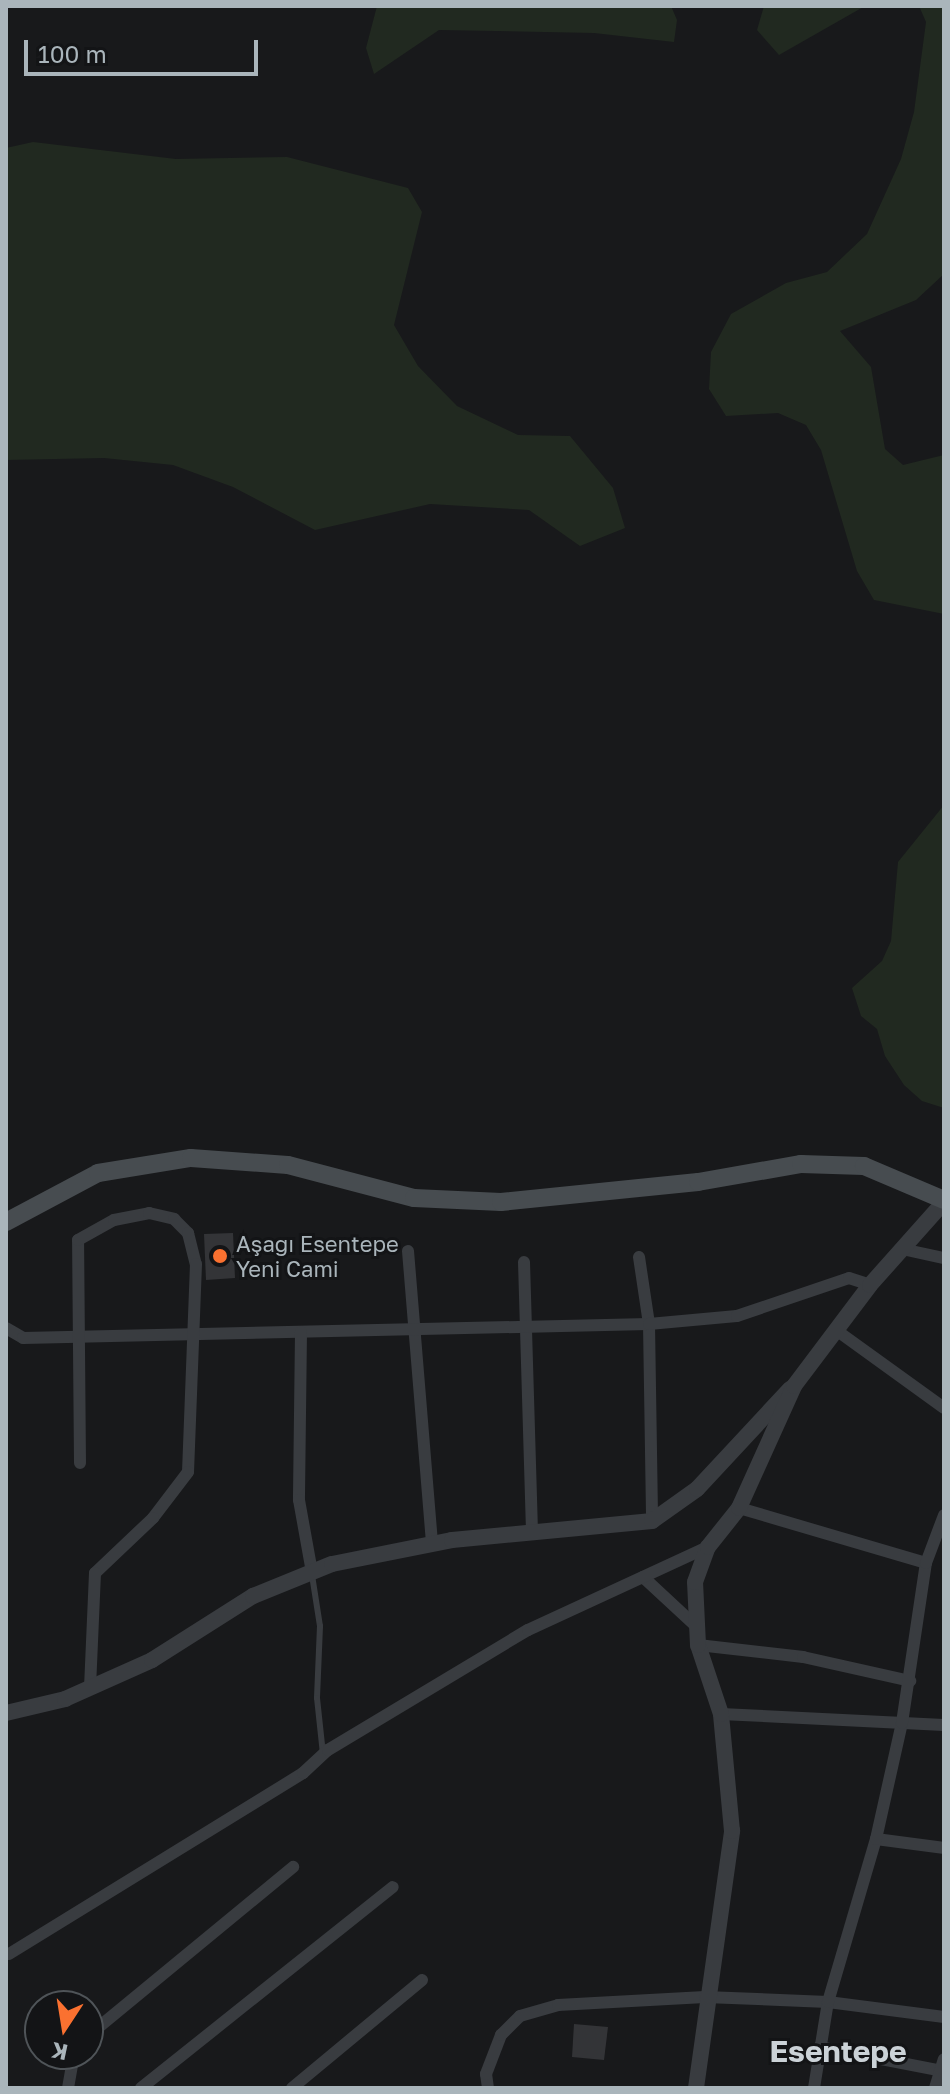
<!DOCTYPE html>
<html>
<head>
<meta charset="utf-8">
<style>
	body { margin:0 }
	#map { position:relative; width:950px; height:2094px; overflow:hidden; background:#18191b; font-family:"Golos Text",sans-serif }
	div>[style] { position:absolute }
	.green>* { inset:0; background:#212920 }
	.building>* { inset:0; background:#333437 }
	.service>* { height:6px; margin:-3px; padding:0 3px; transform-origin:3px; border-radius:3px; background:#393c40 }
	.minor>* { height:12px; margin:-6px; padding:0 6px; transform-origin:6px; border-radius:6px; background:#393c40 }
	.tertiary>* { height:16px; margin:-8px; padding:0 8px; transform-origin:8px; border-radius:8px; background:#393c40 }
	.secondary>* { height:18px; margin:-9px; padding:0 9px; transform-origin:9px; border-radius:9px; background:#474c50 }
	.dots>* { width:22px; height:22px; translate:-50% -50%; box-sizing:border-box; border:4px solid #131416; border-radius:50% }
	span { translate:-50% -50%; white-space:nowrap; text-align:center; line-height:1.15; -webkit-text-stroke:6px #131416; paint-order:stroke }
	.poi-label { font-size:22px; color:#aab5bb }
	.left { translate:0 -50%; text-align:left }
	.district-label { font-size:30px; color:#cbd2d7; font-weight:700 }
	.frame { position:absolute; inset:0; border:8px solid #aab5bb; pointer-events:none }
	.north { position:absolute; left:24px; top:1990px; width:80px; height:80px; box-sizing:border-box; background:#131416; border:2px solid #4f5458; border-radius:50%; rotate:192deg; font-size:22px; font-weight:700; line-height:32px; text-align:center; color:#aab5bb }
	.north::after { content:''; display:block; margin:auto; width:28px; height:36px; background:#fa7130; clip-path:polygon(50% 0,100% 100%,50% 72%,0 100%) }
	.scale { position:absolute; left:24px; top:40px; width:234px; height:36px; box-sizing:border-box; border:4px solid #aab5bb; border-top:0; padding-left:10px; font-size:24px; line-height:28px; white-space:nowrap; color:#aab5bb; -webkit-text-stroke:6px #131416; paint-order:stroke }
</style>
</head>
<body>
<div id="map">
	<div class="green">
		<i style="clip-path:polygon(377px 6px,671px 6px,677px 20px,674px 42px,594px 33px,439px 30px,374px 74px,366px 48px)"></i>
		<i style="clip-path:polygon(764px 6px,865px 6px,779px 55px,757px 30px)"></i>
		<i style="clip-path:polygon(919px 6px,944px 6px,944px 274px,916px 300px,840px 331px,871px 367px,885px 449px,903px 465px,944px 455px,944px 614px,874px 600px,857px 571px,821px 450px,806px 425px,778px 413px,726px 416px,709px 389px,711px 352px,731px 314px,786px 283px,827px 272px,867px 234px,901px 159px,914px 112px,926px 22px)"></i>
		<i style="clip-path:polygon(33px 142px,176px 159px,287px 157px,408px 188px,422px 212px,394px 325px,418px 366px,457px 406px,518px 435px,570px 436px,613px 488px,625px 528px,580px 546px,529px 510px,430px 504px,315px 530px,233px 487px,173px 465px,104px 458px,6px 460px,6px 148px)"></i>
		<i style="clip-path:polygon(944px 805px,944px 1108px,922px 1101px,904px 1085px,885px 1056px,877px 1029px,861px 1016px,852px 988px,882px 961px,891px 941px,898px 862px)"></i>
	</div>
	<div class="building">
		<i style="clip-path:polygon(233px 1233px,235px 1278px,206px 1280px,204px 1234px)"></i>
		<i style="clip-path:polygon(574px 2024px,608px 2027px,604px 2060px,572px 2057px)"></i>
	</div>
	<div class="service">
		<i style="left:312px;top:1575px;width:52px;rotate:81.1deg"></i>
		<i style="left:320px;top:1626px;width:72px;rotate:92.4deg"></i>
		<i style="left:317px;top:1698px;width:56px;rotate:83.9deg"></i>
	</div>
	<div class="minor">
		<i style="left:902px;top:1249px;width:43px;rotate:12.1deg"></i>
		<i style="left:408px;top:1251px;width:294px;rotate:85.3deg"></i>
		<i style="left:639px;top:1257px;width:68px;rotate:81.5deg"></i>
		<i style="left:649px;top:1324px;width:197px;rotate:89.1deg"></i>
		<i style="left:524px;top:1262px;width:267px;rotate:88.3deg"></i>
		<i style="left:6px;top:1328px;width:20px;rotate:30deg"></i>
		<i style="left:23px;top:1338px;width:626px;rotate:-1.28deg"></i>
		<i style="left:649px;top:1324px;width:88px;rotate:-5.2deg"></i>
		<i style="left:737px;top:1316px;width:118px;rotate:-18.7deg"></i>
		<i style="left:849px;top:1278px;width:22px;rotate:18deg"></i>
		<i style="left:836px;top:1330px;width:133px;rotate:35.8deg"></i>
		<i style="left:301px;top:1332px;width:168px;rotate:90.7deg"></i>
		<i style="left:299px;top:1500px;width:73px;rotate:79.8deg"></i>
		<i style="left:80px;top:1463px;width:223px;rotate:-90.5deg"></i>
		<i style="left:78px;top:1240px;width:41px;rotate:-29.1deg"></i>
		<i style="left:114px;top:1220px;width:36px;rotate:-11deg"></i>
		<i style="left:149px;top:1213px;width:26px;rotate:13deg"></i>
		<i style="left:174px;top:1219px;width:20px;rotate:45deg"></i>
		<i style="left:188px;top:1233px;width:32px;rotate:76deg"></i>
		<i style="left:196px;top:1264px;width:208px;rotate:92.2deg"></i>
		<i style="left:188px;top:1472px;width:58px;rotate:127.3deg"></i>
		<i style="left:153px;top:1518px;width:80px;rotate:136.5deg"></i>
		<i style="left:95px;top:1573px;width:115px;rotate:92.5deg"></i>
		<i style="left:739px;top:1508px;width:195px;rotate:16.4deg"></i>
		<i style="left:643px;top:1577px;width:74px;rotate:42.8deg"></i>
		<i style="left:698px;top:1645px;width:106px;rotate:6.5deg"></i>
		<i style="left:803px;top:1657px;width:110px;rotate:12.6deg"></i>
		<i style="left:721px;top:1714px;width:223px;rotate:2.8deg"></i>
		<i style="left:876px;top:1839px;width:69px;rotate:7.5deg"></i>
		<i style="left:9px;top:1954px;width:345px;rotate:-31.6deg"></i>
		<i style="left:303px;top:1773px;width:34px;rotate:-43deg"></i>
		<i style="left:328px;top:1750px;width:233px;rotate:-31deg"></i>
		<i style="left:528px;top:1630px;width:198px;rotate:-24.8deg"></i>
		<i style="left:88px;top:2036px;width:266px;rotate:-39.5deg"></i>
		<i style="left:819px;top:2047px;width:120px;rotate:11deg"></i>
		<i style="left:68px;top:2088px;width:35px;rotate:-80deg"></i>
		<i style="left:141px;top:2088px;width:322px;rotate:-38.6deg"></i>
		<i style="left:292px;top:2088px;width:169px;rotate:-39.7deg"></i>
		<i style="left:488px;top:2088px;width:14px;rotate:-98deg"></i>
		<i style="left:486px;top:2074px;width:42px;rotate:-69deg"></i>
		<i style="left:501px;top:2035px;width:27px;rotate:-45deg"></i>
		<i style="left:520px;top:2016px;width:40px;rotate:-16deg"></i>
		<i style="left:558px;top:2005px;width:147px;rotate:-3.1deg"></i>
		<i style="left:705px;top:1997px;width:123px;rotate:2.3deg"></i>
		<i style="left:828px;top:2002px;width:117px;rotate:7.4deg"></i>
		<i style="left:814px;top:2088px;width:87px;rotate:-80.8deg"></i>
		<i style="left:828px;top:2002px;width:170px;rotate:-73.6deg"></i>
		<i style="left:876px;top:1839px;width:119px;rotate:-77.4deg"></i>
		<i style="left:902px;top:1723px;width:162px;rotate:-81.5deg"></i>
		<i style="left:926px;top:1563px;width:51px;rotate:-69.4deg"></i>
		<i style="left:935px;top:2088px;width:30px;rotate:-73deg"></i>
	</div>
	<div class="tertiary">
		<i style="left:6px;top:1713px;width:61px;rotate:-13.3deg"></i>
		<i style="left:65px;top:1699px;width:95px;rotate:-24.1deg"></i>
		<i style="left:152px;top:1660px;width:120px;rotate:-32.4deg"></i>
		<i style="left:253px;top:1596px;width:85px;rotate:-22.1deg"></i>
		<i style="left:332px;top:1564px;width:122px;rotate:-11.3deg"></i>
		<i style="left:452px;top:1540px;width:201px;rotate:-5.4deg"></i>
		<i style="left:652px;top:1521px;width:55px;rotate:-35.4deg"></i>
		<i style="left:697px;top:1489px;width:137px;rotate:-47.1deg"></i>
		<i style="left:696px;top:2088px;width:260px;rotate:-82deg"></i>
		<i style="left:732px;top:1831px;width:118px;rotate:-95.4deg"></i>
		<i style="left:721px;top:1714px;width:73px;rotate:-108.4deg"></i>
		<i style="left:698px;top:1645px;width:63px;rotate:-92.7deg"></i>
		<i style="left:695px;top:1582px;width:37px;rotate:-70deg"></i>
		<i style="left:708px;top:1547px;width:50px;rotate:-51.5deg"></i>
		<i style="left:739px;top:1508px;width:134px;rotate:-65.7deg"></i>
		<i style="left:794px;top:1386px;width:126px;rotate:-53deg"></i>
		<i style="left:870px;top:1285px;width:111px;rotate:-48.3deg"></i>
	</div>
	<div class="secondary">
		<i style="left:6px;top:1222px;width:104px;rotate:-28deg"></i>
		<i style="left:98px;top:1173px;width:94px;rotate:-9.2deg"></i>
		<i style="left:191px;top:1158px;width:97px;rotate:4.1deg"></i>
		<i style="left:288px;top:1165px;width:130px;rotate:14.7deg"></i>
		<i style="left:414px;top:1198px;width:87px;rotate:2.6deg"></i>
		<i style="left:501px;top:1202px;width:198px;rotate:-5.8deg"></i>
		<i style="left:698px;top:1182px;width:105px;rotate:-9.9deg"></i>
		<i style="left:801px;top:1164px;width:63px;rotate:1.8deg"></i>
		<i style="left:864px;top:1166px;width:87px;rotate:23deg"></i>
	</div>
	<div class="dots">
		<i style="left:220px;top:1256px;background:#fa7130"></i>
	</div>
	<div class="poi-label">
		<span class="left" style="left:236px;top:1256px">Aşağı Esentepe<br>Yeni Cami</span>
	</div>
	<div class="district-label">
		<span style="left:838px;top:2051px">Esentepe</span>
	</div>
	<div class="frame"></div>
	<div class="north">K</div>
	<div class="scale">100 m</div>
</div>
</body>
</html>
